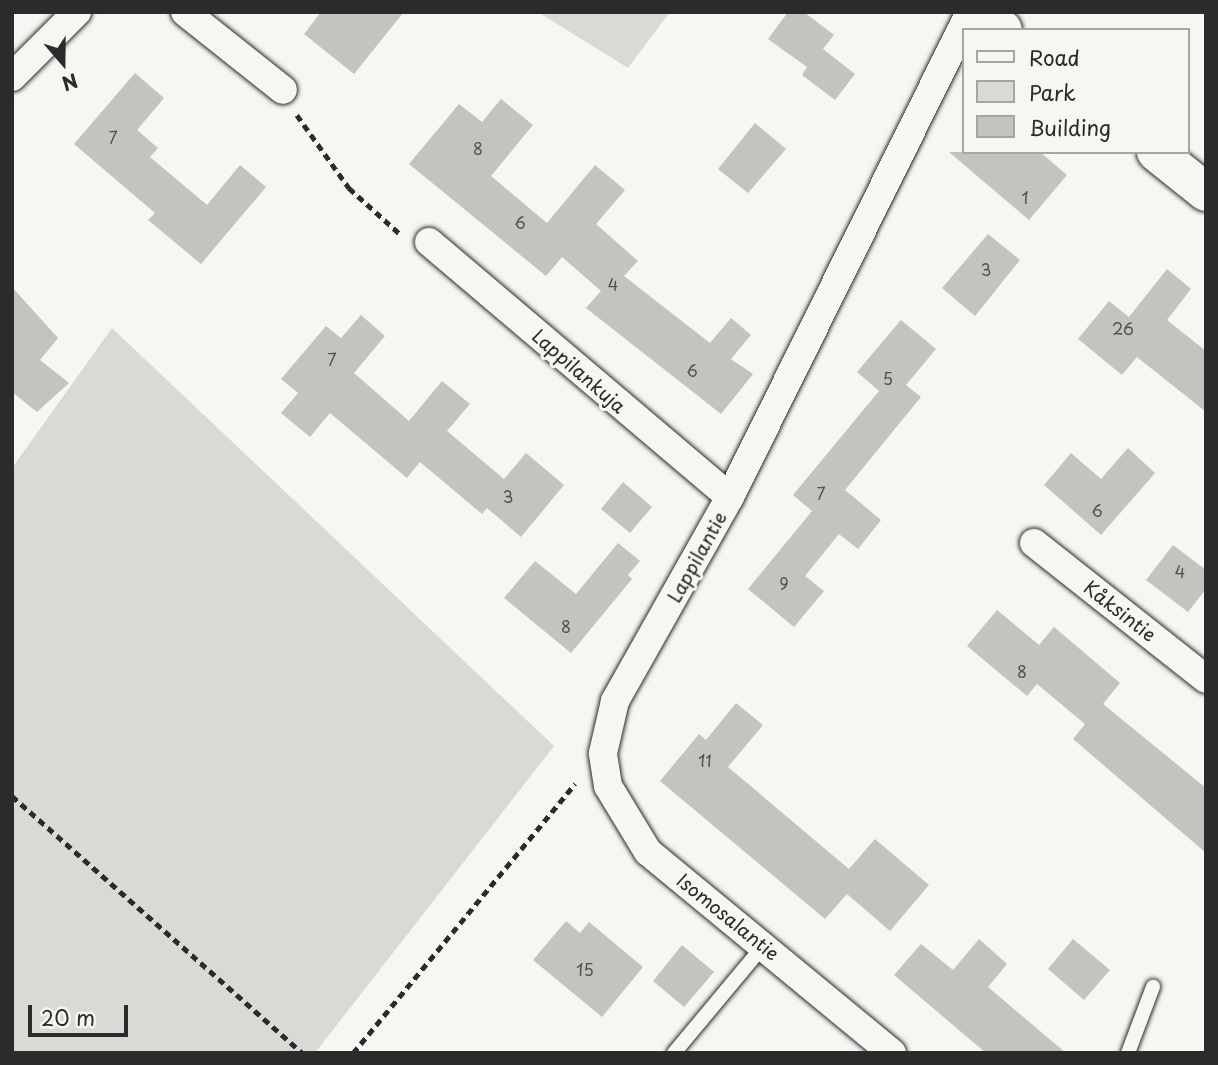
<!DOCTYPE html>
<html>
<head>
<meta charset="utf-8">
<style>
	body { margin:0 }
	#map { position:relative; width:1218px; height:1065px; overflow:hidden; background:#f6f6f2; font-family:"Playpen Sans",sans-serif }
	div>[style] { position:absolute }
	.green>* { inset:0; background:#d9d9d5 }
	.building>* { inset:0; background:#c3c3c0 }
	.path>* { height:4.5px; margin-top:-2.25px; transform-origin:0; background:repeating-linear-gradient(90deg,#2b2b2b 0 7px,transparent 0 12px) }
	.roads { filter:drop-shadow(0 0 2px #2b2b2b) drop-shadow(0 0 2px #2b2b2b) }
	.lane>* { height:14px; margin:-7px; padding:0 7px; transform-origin:7px; border-radius:7px; background:#f6f6f2 }
	.street>* { height:28px; margin:-14px; padding:0 14px; transform-origin:14px; border-radius:14px; background:#f6f6f2 }
	.secondary>* { height:38px; margin:-19px; padding:0 19px; transform-origin:19px; border-radius:19px; background:#f6f6f2 }
	span { translate:-50% -50%; white-space:nowrap; text-align:center; line-height:1.15; -webkit-text-stroke:6px #f6f6f2; paint-order:stroke }
	.number-label { font-size:16px; color:#515150 }
	.number-label span { -webkit-text-stroke-width:0 }
	.street-label { font-size:19px; color:#2b2b2b }
	.frame { position:absolute; inset:0; border:14px solid #2b2b2b; pointer-events:none }
	.legend { position:absolute; left:962px; top:28px; width:228px; height:126px; box-sizing:border-box; background:#f6f6f2; border:2px solid #a5a5a2; margin:0; padding:9px 12px; list-style:none; font-size:21px; color:#2b2b2b }
	.legend li { display:flex; align-items:center; gap:14px; height:35px }
	.legend b { width:35px; border:2px solid #a5a5a2 }
	.north { position:absolute; left:28px; top:28px; width:70px; height:70px; -webkit-text-stroke:5px #f6f6f2; paint-order:stroke; rotate:160deg; font-size:19px; font-weight:700; line-height:28px; text-align:center; color:#2b2b2b }
	.north::after { content:''; display:block; margin:auto; width:24px; height:32px; background:#2b2b2b; clip-path:polygon(50% 0,100% 100%,50% 72%,0 100%) }
	.scale { position:absolute; left:28px; top:1005px; width:100px; height:32px; box-sizing:border-box; border:4px solid #2b2b2b; border-top:0; padding-left:9px; font-size:21px; line-height:24px; white-space:nowrap; color:#2b2b2b; -webkit-text-stroke:5px #f6f6f2; paint-order:stroke }
</style>
</head>
<body>
<div id="map">
	<div class="green">
		<i style="clip-path:polygon(538px 12px,670px 12px,628px 68px)"></i>
		<i style="clip-path:polygon(112px 328px,554px 746px,315px 1053px,12px 1053px,12px 468px)"></i>
	</div>
	<div class="building">
		<i style="clip-path:polygon(321px 12px,404px 12px,354px 74px,304px 34px)"></i>
		<i style="clip-path:polygon(788px 12px,804px 12px,834px 35px,823px 49px,855px 74px,835px 100px,802px 75px,807px 67px,768px 39px)"></i>
		<i style="clip-path:polygon(135px 73px,164px 98px,137px 130px,158px 148px,150px 157px,207px 205px,240px 165px,266px 187px,201px 264px,148px 220px,155px 213px,74px 144px)"></i>
		<i style="clip-path:polygon(501px 99px,533px 125px,491px 176px,547px 223px,595px 165px,625px 190px,596px 224px,638px 261px,624px 276px,710px 343px,731px 318px,751px 335px,731px 359px,753px 374px,721px 414px,586px 308px,601px 291px,562px 257px,546px 276px,409px 164px,459px 104px,482px 122px)"></i>
		<i style="clip-path:polygon(755px 123px,786px 149px,748px 193px,718px 169px)"></i>
		<i style="clip-path:polygon(949px 152px,1040px 152px,1067px 175px,1029px 220px)"></i>
		<i style="clip-path:polygon(988px 234px,1020px 260px,975px 316px,942px 288px)"></i>
		<i style="clip-path:polygon(1167px 269px,1191px 289px,1167px 320px,1206px 351px,1206px 412px,1137px 357px,1122px 375px,1078px 339px,1109px 301px,1129px 317px)"></i>
		<i style="clip-path:polygon(12px 287px,58px 338px,40px 360px,69px 383px,37px 412px,12px 392px)"></i>
		<i style="clip-path:polygon(361px 315px,385px 336px,354px 373px,409px 421px,442px 381px,470px 404px,447px 431px,504px 479px,526px 453px,564px 485px,521px 537px,487px 508px,482px 514px,420px 462px,407px 478px,330px 413px,310px 437px,281px 413px,298px 393px,281px 379px,326px 326px,341px 338px)"></i>
		<i style="clip-path:polygon(901px 320px,936px 349px,906px 385px,921px 397px,845px 490px,881px 520px,858px 549px,839px 534px,805px 576px,824px 591px,794px 627px,748px 589px,812px 511px,793px 495px,879px 391px,857px 372px)"></i>
		<i style="clip-path:polygon(1128px 448px,1155px 473px,1101px 535px,1044px 485px,1071px 453px,1101px 479px)"></i>
		<i style="clip-path:polygon(623px 482px,652px 507px,630px 533px,601px 509px)"></i>
		<i style="clip-path:polygon(618px 543px,640px 561px,628px 575px,632px 579px,571px 653px,504px 598px,535px 561px,576px 594px)"></i>
		<i style="clip-path:polygon(1173px 545px,1206px 570px,1206px 589px,1188px 612px,1146px 580px)"></i>
		<i style="clip-path:polygon(997px 610px,1039px 645px,1054px 627px,1120px 683px,1103px 704px,1206px 788px,1206px 853px,1073px 739px,1085px 724px,1037px 684px,1027px 696px,967px 646px)"></i>
		<i style="clip-path:polygon(736px 703px,763px 725px,728px 767px,849px 869px,875px 839px,929px 885px,890px 931px,847px 894px,825px 919px,660px 781px,699px 734px,706px 740px)"></i>
		<i style="clip-path:polygon(566px 921px,580px 933px,589px 922px,643px 967px,602px 1017px,533px 960px)"></i>
		<i style="clip-path:polygon(979px 939px,1007px 964px,988px 987px,1066px 1053px,986px 1053px,894px 975px,921px 944px,953px 970px)"></i>
		<i style="clip-path:polygon(1073px 939px,1110px 970px,1084px 1000px,1048px 969px)"></i>
		<i style="clip-path:polygon(682px 945px,714px 972px,684px 1007px,653px 981px)"></i>
	</div>
	<div class="path">
		<i style="left:297px;top:115px;width:90px;rotate:54.5deg"></i>
		<i style="left:349px;top:188px;width:69px;rotate:42deg"></i>
		<i style="left:12px;top:796px;width:387px;rotate:41.5deg"></i>
		<i style="left:353px;top:1053px;width:349px;rotate:-50.5deg"></i>
	</div>
	<div class="roads">
		<div class="lane">
			<i style="left:674px;top:1053px;width:139px;rotate:-50.2deg"></i>
			<i style="left:1128px;top:1053px;width:71px;rotate:-69.3deg"></i>
		</div>
		<div class="street">
			<i style="left:185px;top:12px;width:125px;rotate:38.5deg"></i>
			<i style="left:12px;top:77px;width:92px;rotate:-45deg"></i>
			<i style="left:429px;top:242px;width:394px;rotate:40.3deg"></i>
			<i style="left:1034px;top:543px;width:219px;rotate:38.3deg"></i>
			<i style="left:892px;top:1053px;width:316px;rotate:-140.5deg"></i>
			<i style="left:648px;top:852px;width:77px;rotate:-121.2deg"></i>
			<i style="left:608px;top:786px;width:33px;rotate:-99deg"></i>
			<i style="left:603px;top:753px;width:53px;rotate:-77deg"></i>
			<i style="left:615px;top:701px;width:234px;rotate:-60.6deg"></i>
			<i style="left:730px;top:497px;width:541px;rotate:-63.67deg"></i>
		</div>
		<div class="secondary">
			<i style="left:981px;top:12px;width:28px;rotate:39deg"></i>
			<i style="left:1156px;top:152px;width:64px;rotate:38.7deg"></i>
		</div>
	</div>
	<div class="number-label">
		<span style="left:113px;top:137px">7</span>
		<span style="left:478px;top:148px">8</span>
		<span style="left:1025px;top:197px">1</span>
		<span style="left:520px;top:222px">6</span>
		<span style="left:986px;top:269px">3</span>
		<span style="left:613px;top:284px">4</span>
		<span style="left:1123px;top:328px">26</span>
		<span style="left:332px;top:359px">7</span>
		<span style="left:692px;top:370px">6</span>
		<span style="left:888px;top:378px">5</span>
		<span style="left:821px;top:493px">7</span>
		<span style="left:508px;top:496px">3</span>
		<span style="left:1097px;top:510px">6</span>
		<span style="left:1180px;top:571px">4</span>
		<span style="left:784px;top:583px">9</span>
		<span style="left:566px;top:626px">8</span>
		<span style="left:1022px;top:671px">8</span>
		<span style="left:705px;top:760px">11</span>
		<span style="left:585px;top:969px">15</span>
	</div>
	<div class="street-label">
		<span style="left:579px;top:371px;rotate:41deg">Lappilankuja</span>
		<span style="left:697px;top:557px;rotate:-61deg">Lappilantie</span>
		<span style="left:1120px;top:611px;rotate:38deg">Kåksintie</span>
		<span style="left:728px;top:917px;rotate:39deg">Isomosalantie</span>
	</div>
	<div class="frame"></div>
	<ul class="legend">
	<li><b style="height:9px;background:#f6f6f2"></b>Road</li>
	<li><b style="height:19px;background:#d9d9d5"></b>Park</li>
	<li><b style="height:19px;background:#c3c3c0"></b>Building</li>
	</ul>
	<div class="north">N</div>
	<div class="scale">20 m</div>
</div>
</body>
</html>
